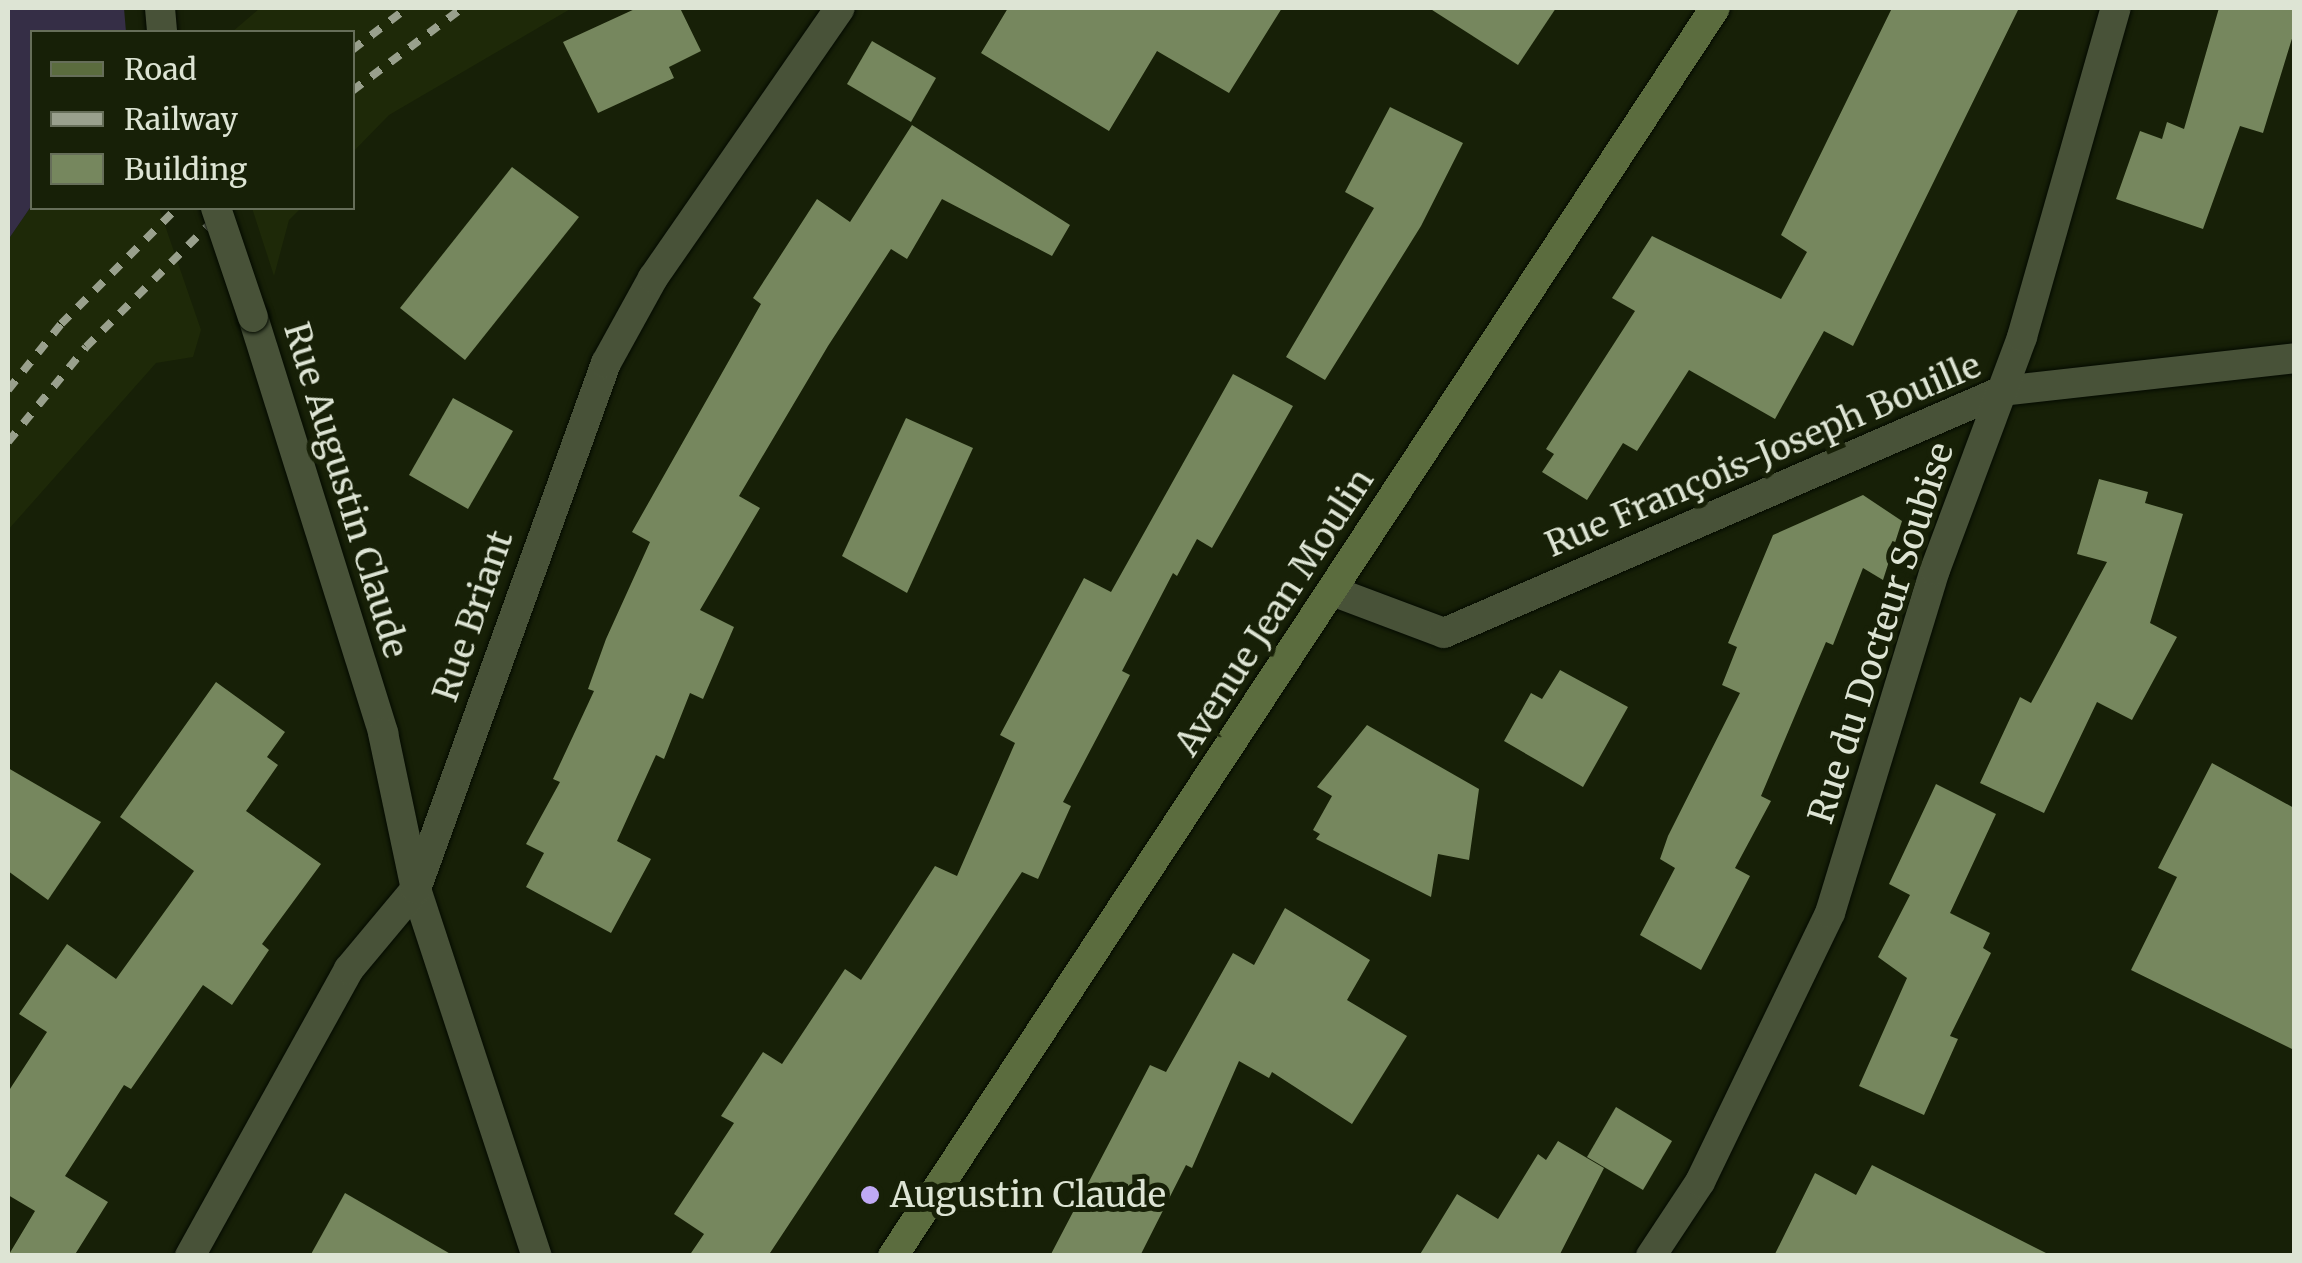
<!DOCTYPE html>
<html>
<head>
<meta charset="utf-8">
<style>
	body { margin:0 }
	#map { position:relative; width:2302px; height:1263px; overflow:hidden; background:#172007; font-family:Merriweather,serif }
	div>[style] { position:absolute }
	.built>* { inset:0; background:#1e2908 }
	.green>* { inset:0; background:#352e46 }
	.building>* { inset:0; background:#76875e }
	.roads { filter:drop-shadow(0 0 2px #040a00) drop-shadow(0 0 2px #040a00) }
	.street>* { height:30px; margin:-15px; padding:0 15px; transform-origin:15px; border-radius:15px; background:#485238 }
	.secondary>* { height:30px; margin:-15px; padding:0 15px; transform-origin:15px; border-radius:15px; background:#5b6c3e }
	.rail>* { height:8px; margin-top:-4px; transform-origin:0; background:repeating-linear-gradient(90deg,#99a08d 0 12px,transparent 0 24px) }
	.bridges { filter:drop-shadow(0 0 2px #040a00) drop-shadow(0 0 2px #040a00) }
	.street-bridge>* { height:30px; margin:-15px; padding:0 15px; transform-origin:15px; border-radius:15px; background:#485238 }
	.dots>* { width:28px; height:28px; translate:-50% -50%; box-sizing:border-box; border:5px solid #172007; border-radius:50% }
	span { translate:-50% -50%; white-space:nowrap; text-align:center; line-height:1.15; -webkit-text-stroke:10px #172007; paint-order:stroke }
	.street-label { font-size:35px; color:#dde4d4 }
	.poi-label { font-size:35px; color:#dde4d4 }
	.left { translate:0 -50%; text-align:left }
	.frame { position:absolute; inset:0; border:10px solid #dde4d4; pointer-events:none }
	.legend { position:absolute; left:30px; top:30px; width:325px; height:180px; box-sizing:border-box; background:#172007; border:2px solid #666e59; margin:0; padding:12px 18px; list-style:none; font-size:30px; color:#dde4d4 }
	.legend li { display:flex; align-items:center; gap:20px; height:50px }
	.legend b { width:50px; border:2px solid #666e59 }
</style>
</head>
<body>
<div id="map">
	<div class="built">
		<i style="clip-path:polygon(260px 8px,572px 8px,389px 115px,353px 152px,352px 32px,232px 32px)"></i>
		<i style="clip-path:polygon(32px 205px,159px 208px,201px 330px,193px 357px,156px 363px,8px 530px,8px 240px)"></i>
		<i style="clip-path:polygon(252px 208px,301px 208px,289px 220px,274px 276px)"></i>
	</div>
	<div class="green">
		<i style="clip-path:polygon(8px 8px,124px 8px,126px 32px,32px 32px,32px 205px,8px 240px)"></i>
	</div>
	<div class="building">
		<i style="clip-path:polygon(637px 8px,680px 8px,701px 51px,669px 67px,674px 78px,598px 113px,563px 42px)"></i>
		<i style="clip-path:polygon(1008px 8px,1282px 8px,1229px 93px,1157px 51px,1109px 131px,981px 53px)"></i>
		<i style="clip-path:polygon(1429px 8px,1556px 8px,1518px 65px)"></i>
		<i style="clip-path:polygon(1892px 8px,2019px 8px,1853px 346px,1824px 331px,1775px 419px,1689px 370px,1637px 451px,1623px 443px,1587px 500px,1542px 472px,1554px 454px,1546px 449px,1635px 311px,1612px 298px,1652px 236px,1781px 299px,1807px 252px,1781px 235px)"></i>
		<i style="clip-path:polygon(2219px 8px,2294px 8px,2294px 32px,2263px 133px,2240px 126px,2203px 229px,2116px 199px,2140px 131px,2162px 139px,2167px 122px,2184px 129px)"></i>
		<i style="clip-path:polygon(872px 41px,936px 78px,911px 122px,847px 84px)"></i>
		<i style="clip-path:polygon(1390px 107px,1463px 143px,1421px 226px,1325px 380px,1286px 357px,1374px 208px,1345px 192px)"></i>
		<i style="clip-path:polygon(912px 125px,1070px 225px,1052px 256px,942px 199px,907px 259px,891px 249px,828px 346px,739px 496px,760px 508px,700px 610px,734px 627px,703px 699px,690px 693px,664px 759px,656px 755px,617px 841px,651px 859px,611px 933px,526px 887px,544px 853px,526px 844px,560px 782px,553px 779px,594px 691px,588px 689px,606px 639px,650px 542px,632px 532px,761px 304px,753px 298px,817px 199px,850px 222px)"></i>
		<i style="clip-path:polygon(512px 167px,579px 217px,465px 360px,400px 308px)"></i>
		<i style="clip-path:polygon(1233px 374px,1293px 406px,1212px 548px,1197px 539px,1177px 576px,1173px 573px,1122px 671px,1130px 675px,1063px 802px,1071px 806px,1038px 879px,1022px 872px,768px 1256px,689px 1256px,704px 1234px,674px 1214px,734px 1123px,721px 1116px,763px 1052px,782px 1064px,845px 969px,861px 980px,935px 866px,957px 876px,1015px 743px,1000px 735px,1084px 578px,1111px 592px)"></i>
		<i style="clip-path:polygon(453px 398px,513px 431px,468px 509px,409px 475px)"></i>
		<i style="clip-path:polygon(906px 418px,973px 448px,907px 593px,842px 556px)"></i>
		<i style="clip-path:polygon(2099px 479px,2148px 492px,2145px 503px,2183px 514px,2150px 623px,2177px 637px,2132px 720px,2097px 702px,2044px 813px,1980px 783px,2020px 697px,2031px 703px,2107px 562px,2077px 554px)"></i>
		<i style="clip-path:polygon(1863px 495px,1902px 521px,1883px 580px,1863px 568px,1833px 645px,1826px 642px,1761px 796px,1771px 801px,1735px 868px,1750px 876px,1701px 970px,1640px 935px,1675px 868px,1660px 859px,1668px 836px,1740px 693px,1722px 685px,1737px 647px,1728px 643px,1773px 535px)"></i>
		<i style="clip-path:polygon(1560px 670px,1628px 707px,1583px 787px,1504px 741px,1531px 693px,1542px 699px)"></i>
		<i style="clip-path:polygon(216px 682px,285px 732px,267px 757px,278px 765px,246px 811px,321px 864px,262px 944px,269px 950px,232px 1005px,203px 985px,131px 1089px,124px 1085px,65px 1176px,108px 1202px,74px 1256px,8px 1256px,35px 1211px,8px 1195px,8px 1092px,47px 1032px,19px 1014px,67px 944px,116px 979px,194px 871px,120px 817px)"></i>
		<i style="clip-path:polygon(1367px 725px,1479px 789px,1469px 860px,1438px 854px,1431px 897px,1316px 839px,1320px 834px,1313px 830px,1332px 796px,1317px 787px)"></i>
		<i style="clip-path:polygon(2212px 763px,2294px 808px,2294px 1050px,2131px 970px,2177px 877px,2158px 868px)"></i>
		<i style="clip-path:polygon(8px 768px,101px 822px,48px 900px,8px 871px)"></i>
		<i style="clip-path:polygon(1936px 784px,1996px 814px,1950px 913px,1990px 933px,1983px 948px,1991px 953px,1950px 1036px,1958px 1039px,1924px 1115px,1859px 1086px,1907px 978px,1878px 957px,1910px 895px,1889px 884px)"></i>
		<i style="clip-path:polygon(1285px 908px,1370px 960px,1347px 1000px,1407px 1036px,1352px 1124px,1272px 1072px,1269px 1078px,1239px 1061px,1192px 1168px,1186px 1165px,1140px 1256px,1050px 1256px,1150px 1065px,1166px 1072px,1233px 953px,1254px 965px)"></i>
		<i style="clip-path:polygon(1616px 1107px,1672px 1141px,1643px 1190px,1587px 1157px)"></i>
		<i style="clip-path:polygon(1558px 1141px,1604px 1168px,1559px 1256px,1419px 1256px,1457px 1194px,1498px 1219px,1538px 1154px,1546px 1160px)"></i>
		<i style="clip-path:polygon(1872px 1165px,2052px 1256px,1774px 1256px,1815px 1173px,1856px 1195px)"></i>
		<i style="clip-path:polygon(345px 1193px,454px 1256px,310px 1256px)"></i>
	</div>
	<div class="roads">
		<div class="street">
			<i style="left:160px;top:8px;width:24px;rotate:85deg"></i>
			<i style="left:253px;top:317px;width:436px;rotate:72.6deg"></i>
			<i style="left:383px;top:733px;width:159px;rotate:78.1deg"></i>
			<i style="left:416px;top:889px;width:386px;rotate:71.8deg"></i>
			<i style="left:1335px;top:592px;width:116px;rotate:20.6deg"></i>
			<i style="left:1444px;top:633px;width:608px;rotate:-23.45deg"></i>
			<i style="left:2002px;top:391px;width:294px;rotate:-6.4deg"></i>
			<i style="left:190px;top:1256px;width:328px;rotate:-61deg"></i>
			<i style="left:349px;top:969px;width:104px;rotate:-50.1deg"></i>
			<i style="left:416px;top:889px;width:559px;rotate:-70.14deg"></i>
			<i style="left:606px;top:363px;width:97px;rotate:-61.1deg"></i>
			<i style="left:653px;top:278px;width:328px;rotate:-55.3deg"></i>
			<i style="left:1651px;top:1256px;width:89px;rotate:-56.5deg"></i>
			<i style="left:1700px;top:1182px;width:299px;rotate:-64.2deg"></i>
			<i style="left:1830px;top:913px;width:359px;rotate:-73deg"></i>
			<i style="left:1935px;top:570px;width:249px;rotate:-69.5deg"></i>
			<i style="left:2022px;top:337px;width:342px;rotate:-74.1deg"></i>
		</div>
		<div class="secondary">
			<i style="left:893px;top:1256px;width:1494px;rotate:-56.63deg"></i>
		</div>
	</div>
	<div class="rail">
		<i style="left:352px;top:50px;width:69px;rotate:-37.4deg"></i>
		<i style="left:352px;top:91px;width:138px;rotate:-37deg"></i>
		<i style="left:8px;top:390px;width:85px;rotate:-51.2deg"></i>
		<i style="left:61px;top:324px;width:164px;rotate:-45deg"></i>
		<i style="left:8px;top:442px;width:123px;rotate:-50.6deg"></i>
		<i style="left:86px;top:347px;width:197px;rotate:-44.8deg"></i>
	</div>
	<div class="bridges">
		<div class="street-bridge">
			<i style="left:216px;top:208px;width:115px;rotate:71.3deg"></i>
		</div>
	</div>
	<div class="dots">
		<i style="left:870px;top:1195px;background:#bfa9f4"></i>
	</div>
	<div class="street-label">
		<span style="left:1763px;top:455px;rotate:-23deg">Rue François-Joseph Bouille</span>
		<span style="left:346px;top:490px;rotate:73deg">Rue Augustin Claude</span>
		<span style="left:1274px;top:612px;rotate:-57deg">Avenue Jean Moulin</span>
		<span style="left:473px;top:616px;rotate:-71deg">Rue Briant</span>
		<span style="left:1881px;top:633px;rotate:-72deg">Rue du Docteur Soubise</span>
	</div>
	<div class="poi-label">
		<span class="left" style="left:890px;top:1195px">Augustin Claude</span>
	</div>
	<div class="frame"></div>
	<ul class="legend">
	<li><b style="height:12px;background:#5b6c3e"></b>Road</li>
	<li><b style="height:12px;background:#99a08d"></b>Railway</li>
	<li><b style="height:28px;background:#76875e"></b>Building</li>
	</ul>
</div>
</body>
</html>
